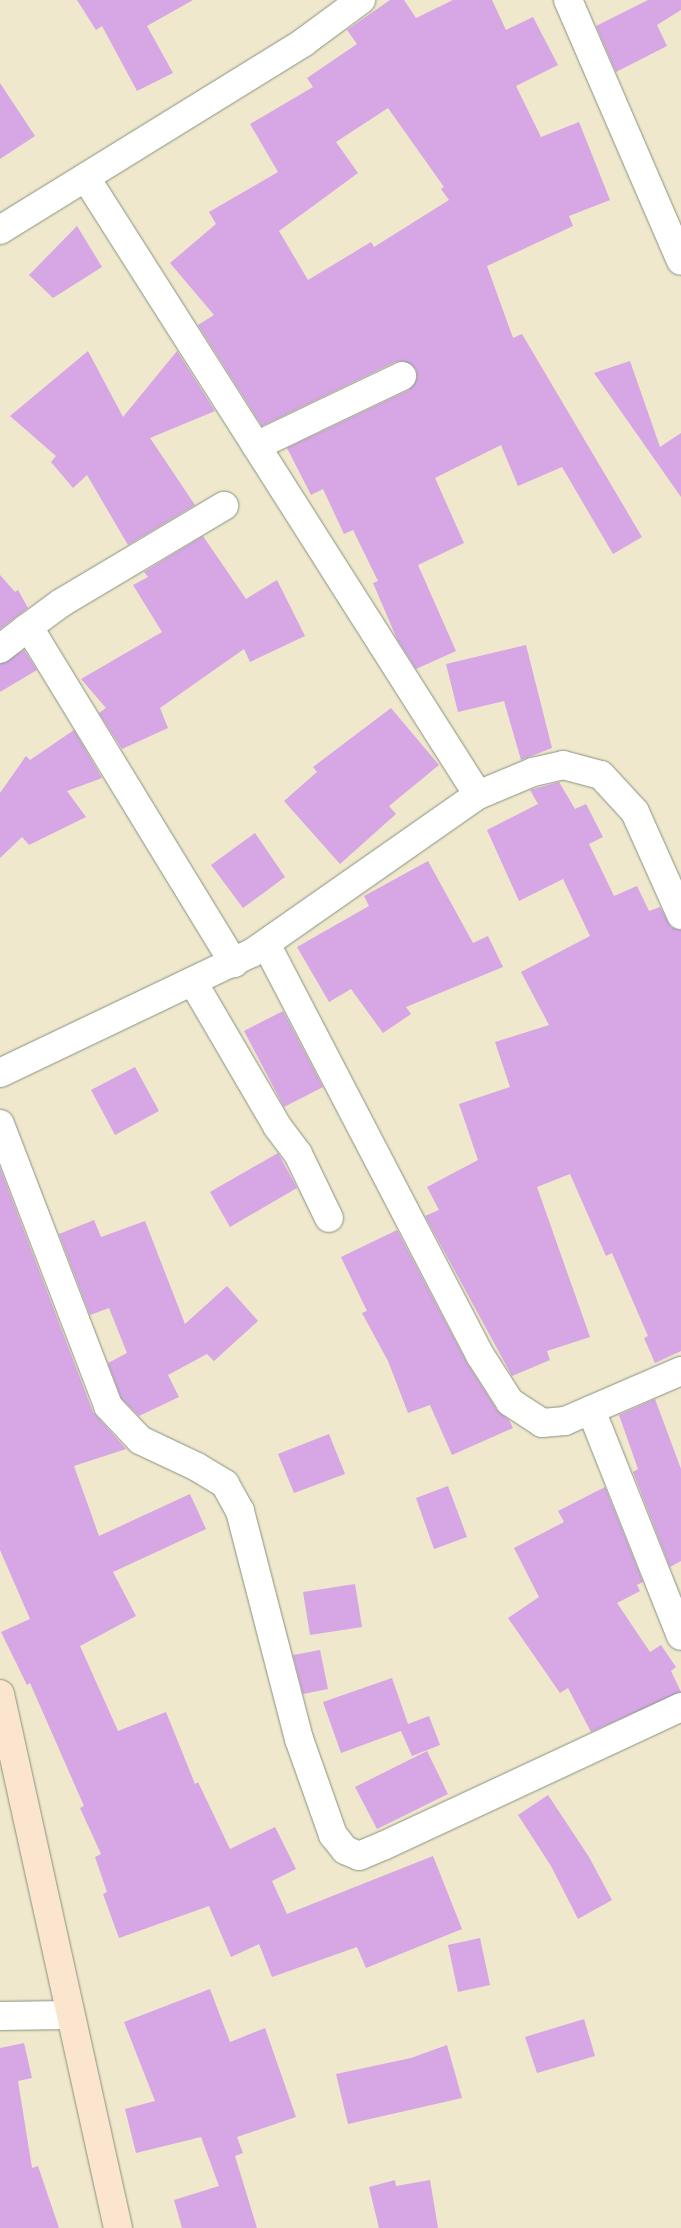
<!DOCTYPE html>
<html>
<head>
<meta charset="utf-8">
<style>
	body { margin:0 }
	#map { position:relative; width:681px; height:2228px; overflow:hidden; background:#efe8cc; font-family:"Comic Neue",sans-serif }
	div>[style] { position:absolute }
	.building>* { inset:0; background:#d6a6e5 }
	.roads { filter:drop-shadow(0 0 1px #879280) drop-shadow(0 0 1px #879280) }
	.street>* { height:28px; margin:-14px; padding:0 14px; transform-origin:14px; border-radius:14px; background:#fff }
	.secondary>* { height:28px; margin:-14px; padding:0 14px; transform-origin:14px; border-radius:14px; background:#fce5cf }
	span { translate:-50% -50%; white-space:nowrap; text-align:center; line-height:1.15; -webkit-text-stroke:5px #fcf5e5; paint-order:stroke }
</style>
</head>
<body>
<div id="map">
	<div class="building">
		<i style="clip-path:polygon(77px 0,193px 0,147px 26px,173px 73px,137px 91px,102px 26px,96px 30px)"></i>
		<i style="clip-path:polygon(evenodd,390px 0,404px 0,416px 18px,453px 0,492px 0,506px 30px,533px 17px,558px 65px,516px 86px,541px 137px,579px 122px,610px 200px,569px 216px,573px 226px,487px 266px,513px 338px,522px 334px,642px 537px,613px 554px,562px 467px,518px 486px,501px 445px,435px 478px,464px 543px,418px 565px,456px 651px,416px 669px,397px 639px,373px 583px,378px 581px,353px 530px,344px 534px,323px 489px,311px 495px,287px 448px,409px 390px,417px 378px,416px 369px,404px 361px,395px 362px,262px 426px,198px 325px,214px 315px,170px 263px,216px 224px,209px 212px,278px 172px,250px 124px,313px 87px,307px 78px,357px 44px,347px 30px,390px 0,388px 108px,444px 187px,441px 189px,449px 200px,374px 247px,371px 242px,308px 280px,279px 231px,358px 173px,336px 142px,388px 108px)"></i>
		<i style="clip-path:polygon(648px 0,681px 0,681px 10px,657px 25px,667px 46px,616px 72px,596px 26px)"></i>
		<i style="clip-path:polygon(0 83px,35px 136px,0 159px)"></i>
		<i style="clip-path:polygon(77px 226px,102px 267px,53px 298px,29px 275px)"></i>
		<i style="clip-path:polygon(88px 351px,123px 417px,177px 351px,215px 411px,150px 438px,195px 505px,128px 545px,87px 475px,73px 488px,51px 462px,56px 456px,10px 416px)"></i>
		<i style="clip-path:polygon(630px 361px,660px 447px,681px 433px,681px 497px,594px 373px)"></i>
		<i style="clip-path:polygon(203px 536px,246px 599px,277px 580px,305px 636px,250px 662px,244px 649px,160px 708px,168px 728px,122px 749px,99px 713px,106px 708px,81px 679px,162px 632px,133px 585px,148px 577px,144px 572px)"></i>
		<i style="clip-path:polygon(0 575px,15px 592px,18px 590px,28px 608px,0 629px)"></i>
		<i style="clip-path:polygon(526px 645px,552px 748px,521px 760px,504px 701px,458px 712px,446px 664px)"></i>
		<i style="clip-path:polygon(24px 650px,37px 670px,0 692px,0 664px)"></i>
		<i style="clip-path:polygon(391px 708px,439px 765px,389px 806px,396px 814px,340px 864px,284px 801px,317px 772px,313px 767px)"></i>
		<i style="clip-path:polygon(74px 730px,102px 778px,67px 791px,86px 817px,29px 845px,22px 837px,0 858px,0 793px,26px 756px,30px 760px)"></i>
		<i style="clip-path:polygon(559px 782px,575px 809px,586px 804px,603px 837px,589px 844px,614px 896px,637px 886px,649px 911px,660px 907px,671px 927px,681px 930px,681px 1351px,655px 1363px,644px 1338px,648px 1336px,612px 1253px,606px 1256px,570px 1174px,537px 1187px,590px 1337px,547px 1351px,550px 1360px,512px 1376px,425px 1216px,439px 1210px,427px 1187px,478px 1160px,459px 1104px,510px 1087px,495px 1042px,549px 1025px,521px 972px,590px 936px,563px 879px,519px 901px,487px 830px,538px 804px,530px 790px)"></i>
		<i style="clip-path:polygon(255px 833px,285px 877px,243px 908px,211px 865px)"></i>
		<i style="clip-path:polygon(428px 861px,473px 943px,488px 936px,503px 967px,406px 1007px,411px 1014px,383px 1033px,351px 989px,329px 1002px,297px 947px,369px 906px,364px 896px)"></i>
		<i style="clip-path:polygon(283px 1011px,323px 1087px,284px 1107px,244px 1031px)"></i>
		<i style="clip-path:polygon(135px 1067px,159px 1111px,115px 1135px,91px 1090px)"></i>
		<i style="clip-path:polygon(278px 1153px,297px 1188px,230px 1227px,210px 1192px)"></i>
		<i style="clip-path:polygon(0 1168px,93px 1412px,126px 1449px,74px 1466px,99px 1536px,190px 1494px,206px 1529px,113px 1572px,136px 1616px,80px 1646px,118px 1731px,166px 1712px,195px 1784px,198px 1782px,230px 1849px,275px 1827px,296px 1869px,272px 1881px,287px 1914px,433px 1856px,462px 1929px,366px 1968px,357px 1947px,272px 1977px,259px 1944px,231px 1957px,209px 1906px,119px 1938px,103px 1894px,107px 1892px,95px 1857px,101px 1854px,80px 1808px,84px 1806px,30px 1683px,27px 1685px,1px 1632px,30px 1619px,0 1550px)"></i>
		<i style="clip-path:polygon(94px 1220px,101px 1237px,145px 1221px,185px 1324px,227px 1286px,258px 1321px,214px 1361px,207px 1354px,168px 1375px,179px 1397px,139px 1416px,121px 1398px,108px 1363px,127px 1353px,109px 1308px,90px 1315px,59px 1234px)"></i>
		<i style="clip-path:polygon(397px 1230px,467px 1363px,497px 1410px,509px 1420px,513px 1428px,452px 1455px,430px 1405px,408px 1413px,388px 1361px,362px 1313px,367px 1311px,341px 1257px)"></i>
		<i style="clip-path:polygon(655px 1399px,681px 1469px,681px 1561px,670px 1567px,633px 1472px,638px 1469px,619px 1415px)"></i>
		<i style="clip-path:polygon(329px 1434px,345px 1474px,294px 1493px,278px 1454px)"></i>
		<i style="clip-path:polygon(448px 1486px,467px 1537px,434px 1549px,416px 1498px)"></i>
		<i style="clip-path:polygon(605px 1487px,643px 1582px,637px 1585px,640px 1591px,617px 1603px,650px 1652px,661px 1645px,676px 1667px,671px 1671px,681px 1692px,591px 1732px,568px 1688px,560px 1693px,508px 1618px,539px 1597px,514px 1548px,564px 1522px,558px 1511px)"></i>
		<i style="clip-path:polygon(355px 1584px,362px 1627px,310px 1635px,303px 1592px)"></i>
		<i style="clip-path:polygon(320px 1650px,328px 1689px,303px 1694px,293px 1655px)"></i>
		<i style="clip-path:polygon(392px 1678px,408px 1724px,429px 1716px,440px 1745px,412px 1756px,401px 1731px,341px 1753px,323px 1702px)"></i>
		<i style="clip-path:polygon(427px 1751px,448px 1794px,377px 1829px,355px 1787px)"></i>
		<i style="clip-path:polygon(548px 1795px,589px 1857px,612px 1900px,578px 1919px,551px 1866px,518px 1815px)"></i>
		<i style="clip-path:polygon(480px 1938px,490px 1985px,458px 1992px,448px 1945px)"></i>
		<i style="clip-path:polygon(210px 1989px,230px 2042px,265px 2028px,296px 2117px,237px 2137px,243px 2153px,235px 2156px,257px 2228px,182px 2228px,174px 2200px,219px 2186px,201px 2137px,136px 2153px,125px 2109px,155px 2101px,124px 2022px)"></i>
		<i style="clip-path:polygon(584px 2019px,595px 2056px,537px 2073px,525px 2037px)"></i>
		<i style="clip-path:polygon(24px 2043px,32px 2078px,18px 2081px,32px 2168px,38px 2166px,59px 2228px,0 2228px,0 2048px)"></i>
		<i style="clip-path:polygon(447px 2045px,462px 2098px,348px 2124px,336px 2074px,411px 2058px)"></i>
		<i style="clip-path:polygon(395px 2180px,396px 2186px,430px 2180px,438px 2228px,379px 2228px,369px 2187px)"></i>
	</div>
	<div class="roads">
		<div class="street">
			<i style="left:568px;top:0;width:284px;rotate:66.6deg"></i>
			<i style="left:86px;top:178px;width:731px;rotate:57.57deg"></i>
			<i style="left:0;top:230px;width:357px;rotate:-31.7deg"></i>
			<i style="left:304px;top:42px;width:71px;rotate:-36.4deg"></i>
			<i style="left:256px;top:446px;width:162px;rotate:-25.6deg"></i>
			<i style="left:27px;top:628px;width:42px;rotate:-36.3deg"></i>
			<i style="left:61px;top:603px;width:190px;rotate:-30.8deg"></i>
			<i style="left:0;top:649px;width:34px;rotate:-38deg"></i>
			<i style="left:27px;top:628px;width:14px;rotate:51deg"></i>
			<i style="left:36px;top:639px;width:380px;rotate:58.6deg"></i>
			<i style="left:266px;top:944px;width:463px;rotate:62.5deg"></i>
			<i style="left:480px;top:1355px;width:56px;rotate:57.4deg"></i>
			<i style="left:510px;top:1402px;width:38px;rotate:33deg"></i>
			<i style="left:542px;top:1423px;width:23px;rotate:-5deg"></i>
			<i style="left:565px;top:1421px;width:126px;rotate:-23.3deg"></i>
			<i style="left:193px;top:982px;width:167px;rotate:59.7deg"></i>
			<i style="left:277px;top:1126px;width:35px;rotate:53deg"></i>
			<i style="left:298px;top:1154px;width:71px;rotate:64.2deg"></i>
			<i style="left:0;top:1073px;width:279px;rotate:-25.5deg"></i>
			<i style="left:252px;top:953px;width:276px;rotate:-35deg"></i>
			<i style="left:478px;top:795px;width:60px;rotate:-22.7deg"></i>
			<i style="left:533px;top:772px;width:31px;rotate:-13deg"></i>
			<i style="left:563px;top:765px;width:39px;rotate:15deg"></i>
			<i style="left:601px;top:775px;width:50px;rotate:47.4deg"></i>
			<i style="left:635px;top:812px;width:113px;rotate:65.9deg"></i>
			<i style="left:0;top:1124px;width:302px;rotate:69deg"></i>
			<i style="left:108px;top:1406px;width:47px;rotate:46.7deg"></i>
			<i style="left:140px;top:1440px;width:63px;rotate:25.3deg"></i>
			<i style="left:197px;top:1467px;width:33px;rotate:31deg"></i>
			<i style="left:225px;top:1484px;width:31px;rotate:61deg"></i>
			<i style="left:240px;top:1511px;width:236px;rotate:75.5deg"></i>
			<i style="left:299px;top:1739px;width:102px;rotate:70.5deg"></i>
			<i style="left:333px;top:1835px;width:19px;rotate:51deg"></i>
			<i style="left:345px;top:1850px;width:15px;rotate:23deg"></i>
			<i style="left:359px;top:1856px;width:26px;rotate:-23deg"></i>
			<i style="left:383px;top:1846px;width:329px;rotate:-25deg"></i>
			<i style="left:591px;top:1410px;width:243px;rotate:68.3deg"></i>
			<i style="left:0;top:2016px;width:69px;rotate:-0.8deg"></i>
		</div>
		<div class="secondary">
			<i style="left:0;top:1694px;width:547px;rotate:77.54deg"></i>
		</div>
	</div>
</div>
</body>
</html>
